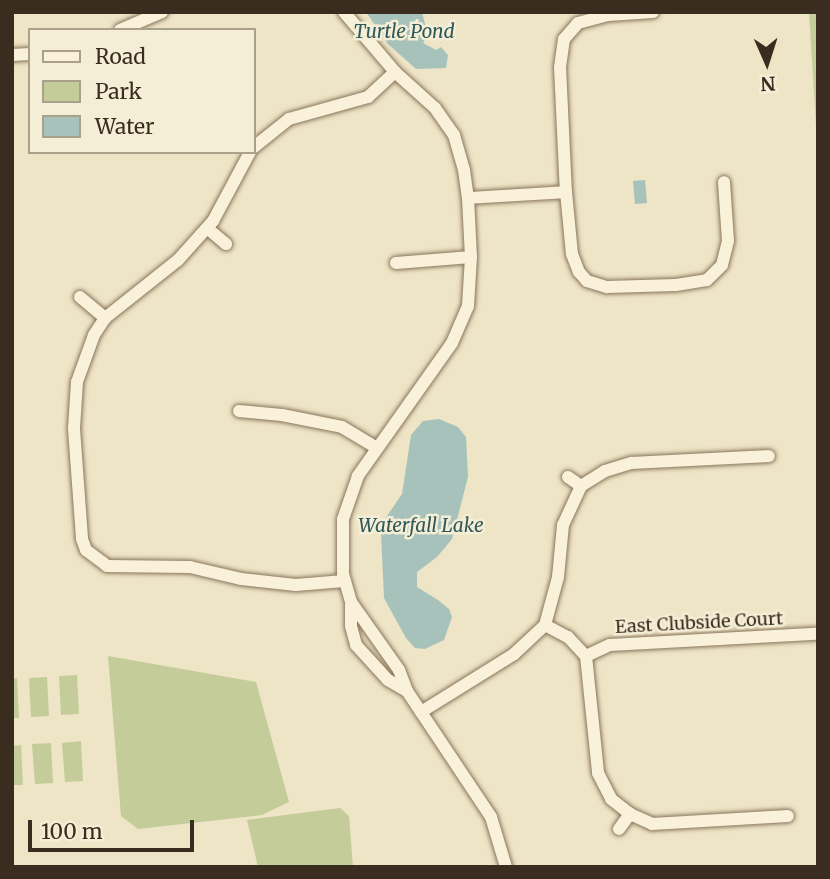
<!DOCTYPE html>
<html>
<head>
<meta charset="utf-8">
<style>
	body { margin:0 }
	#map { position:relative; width:830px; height:879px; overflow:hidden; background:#eee4c6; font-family:Merriweather,serif }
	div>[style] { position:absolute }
	.green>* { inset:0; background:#c4cc9a }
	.water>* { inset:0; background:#a7c2bb }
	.roads { filter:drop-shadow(0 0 2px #89765c) drop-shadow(0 0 2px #89765c) }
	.minor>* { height:12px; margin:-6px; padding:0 6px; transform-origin:6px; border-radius:6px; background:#f9f1da }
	span { translate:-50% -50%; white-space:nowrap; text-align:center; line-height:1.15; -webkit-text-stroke:5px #f5eed6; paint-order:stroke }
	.street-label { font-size:18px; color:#3a2d1f }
	.water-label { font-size:19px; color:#2f5959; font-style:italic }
	.frame { position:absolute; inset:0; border:14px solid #3a2d1f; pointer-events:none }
	.legend { position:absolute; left:28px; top:28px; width:228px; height:126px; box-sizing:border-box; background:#f5eed6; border:2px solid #aaa18d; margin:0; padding:9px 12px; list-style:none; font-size:21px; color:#3a2d1f }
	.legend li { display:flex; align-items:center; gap:14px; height:35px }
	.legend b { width:35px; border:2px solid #aaa18d }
	.north { position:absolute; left:732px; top:28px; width:70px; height:70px; -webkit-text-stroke:5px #f5eed6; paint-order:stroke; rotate:177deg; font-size:19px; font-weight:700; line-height:28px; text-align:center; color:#3a2d1f }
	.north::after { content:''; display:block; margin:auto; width:24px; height:32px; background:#3a2d1f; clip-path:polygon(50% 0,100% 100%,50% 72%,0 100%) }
	.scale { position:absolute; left:28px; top:820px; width:166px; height:32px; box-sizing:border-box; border:4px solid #3a2d1f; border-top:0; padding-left:9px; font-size:21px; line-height:24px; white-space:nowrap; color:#3a2d1f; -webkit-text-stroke:5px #f5eed6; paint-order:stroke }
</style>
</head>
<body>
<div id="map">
	<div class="green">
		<i style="clip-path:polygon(809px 12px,818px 12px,818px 158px)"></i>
		<i style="clip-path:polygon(108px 656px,256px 682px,289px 802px,262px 815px,138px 829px,121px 816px)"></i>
		<i style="clip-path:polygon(77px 675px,79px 714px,61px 715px,59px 676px)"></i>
		<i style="clip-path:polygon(47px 677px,49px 716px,31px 717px,29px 678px)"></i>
		<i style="clip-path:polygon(17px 678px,19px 718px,12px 718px,12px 679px)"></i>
		<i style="clip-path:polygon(81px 741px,83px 781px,65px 782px,62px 743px)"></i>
		<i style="clip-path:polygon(51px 743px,53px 783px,35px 784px,32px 744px)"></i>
		<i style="clip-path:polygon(21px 745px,23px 785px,12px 785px,12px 746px)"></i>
		<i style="clip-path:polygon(340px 808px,349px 816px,353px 867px,258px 867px,247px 820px)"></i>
	</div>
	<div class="water">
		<i style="clip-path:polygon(366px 12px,422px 12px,428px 36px,423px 43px,436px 50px,441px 47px,448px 55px,446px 68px,416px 69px,388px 44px)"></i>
		<i style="clip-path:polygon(645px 180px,647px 203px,635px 204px,633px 181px)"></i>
		<i style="clip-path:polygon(439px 419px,458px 427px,466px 437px,468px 477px,452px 539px,437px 557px,417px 572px,417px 587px,438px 600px,449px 609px,452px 617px,444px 640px,425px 649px,415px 648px,406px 638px,384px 598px,381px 532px,385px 519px,402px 494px,411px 435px,423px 421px)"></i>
	</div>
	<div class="roads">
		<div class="minor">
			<i style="left:344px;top:12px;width:79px;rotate:49.6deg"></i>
			<i style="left:395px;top:72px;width:54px;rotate:42deg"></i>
			<i style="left:435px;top:108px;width:33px;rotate:55deg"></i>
			<i style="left:454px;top:135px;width:36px;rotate:74deg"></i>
			<i style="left:464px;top:170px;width:28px;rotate:82deg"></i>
			<i style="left:468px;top:198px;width:59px;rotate:87.1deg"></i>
			<i style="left:471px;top:257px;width:49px;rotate:93.5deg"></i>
			<i style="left:468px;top:306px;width:40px;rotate:113.4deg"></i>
			<i style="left:452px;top:343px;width:163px;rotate:125.3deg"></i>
			<i style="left:358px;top:476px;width:46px;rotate:109.2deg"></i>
			<i style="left:343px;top:519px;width:55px;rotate:90deg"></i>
			<i style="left:343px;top:574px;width:29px;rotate:74deg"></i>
			<i style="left:351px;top:602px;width:24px;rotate:90deg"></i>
			<i style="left:351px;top:626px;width:20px;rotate:75deg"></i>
			<i style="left:356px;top:645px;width:47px;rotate:47.6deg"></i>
			<i style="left:388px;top:680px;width:22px;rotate:30deg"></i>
			<i style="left:653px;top:12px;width:45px;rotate:176.2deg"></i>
			<i style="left:608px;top:15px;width:31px;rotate:165deg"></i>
			<i style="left:578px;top:23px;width:21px;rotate:131deg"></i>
			<i style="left:564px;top:39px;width:28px;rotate:98deg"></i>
			<i style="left:560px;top:67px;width:125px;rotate:87.3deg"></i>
			<i style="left:566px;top:192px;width:62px;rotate:84.5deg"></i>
			<i style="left:572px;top:254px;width:19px;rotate:69deg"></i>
			<i style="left:579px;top:272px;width:12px;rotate:48deg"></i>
			<i style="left:587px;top:281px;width:21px;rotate:17deg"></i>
			<i style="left:607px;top:287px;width:69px;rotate:-1.7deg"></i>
			<i style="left:676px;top:285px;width:31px;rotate:-9deg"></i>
			<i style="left:707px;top:280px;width:21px;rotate:-45deg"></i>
			<i style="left:722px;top:265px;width:25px;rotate:-76deg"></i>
			<i style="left:728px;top:241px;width:59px;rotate:-93.9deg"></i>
			<i style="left:120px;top:30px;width:46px;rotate:-23.2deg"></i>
			<i style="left:12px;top:55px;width:18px;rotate:-3deg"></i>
			<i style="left:254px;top:147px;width:45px;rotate:-38.7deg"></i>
			<i style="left:289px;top:119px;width:82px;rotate:-15.6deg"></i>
			<i style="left:368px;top:97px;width:37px;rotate:-43deg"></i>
			<i style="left:250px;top:152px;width:78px;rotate:118.2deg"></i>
			<i style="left:213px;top:221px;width:52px;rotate:131.9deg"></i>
			<i style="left:178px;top:260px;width:93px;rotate:141.5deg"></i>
			<i style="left:105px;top:318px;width:20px;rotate:123deg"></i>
			<i style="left:94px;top:335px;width:50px;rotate:109.9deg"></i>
			<i style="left:77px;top:382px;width:47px;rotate:93.7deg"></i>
			<i style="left:74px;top:429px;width:110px;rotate:85.8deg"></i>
			<i style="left:82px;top:539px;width:12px;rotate:70deg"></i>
			<i style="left:86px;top:550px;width:26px;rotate:37deg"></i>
			<i style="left:107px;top:566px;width:83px;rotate:0.7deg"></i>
			<i style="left:190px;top:567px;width:52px;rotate:13.2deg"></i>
			<i style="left:241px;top:579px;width:55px;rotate:6.2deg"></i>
			<i style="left:296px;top:585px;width:48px;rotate:-4.8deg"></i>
			<i style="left:468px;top:198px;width:98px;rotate:-3.5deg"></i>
			<i style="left:207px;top:228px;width:25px;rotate:40deg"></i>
			<i style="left:396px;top:263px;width:75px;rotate:-4.6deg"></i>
			<i style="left:80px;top:297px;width:33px;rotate:40deg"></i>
			<i style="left:239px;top:411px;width:43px;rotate:5.3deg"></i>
			<i style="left:282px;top:415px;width:61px;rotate:11.3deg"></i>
			<i style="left:342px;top:427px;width:41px;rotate:31deg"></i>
			<i style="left:568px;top:477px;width:16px;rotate:35deg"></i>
			<i style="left:351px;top:602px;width:83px;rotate:54.8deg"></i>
			<i style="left:399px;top:670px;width:22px;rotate:69deg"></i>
			<i style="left:407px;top:691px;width:151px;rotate:56.3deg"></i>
			<i style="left:491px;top:817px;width:52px;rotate:73.3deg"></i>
			<i style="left:545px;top:625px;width:26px;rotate:28deg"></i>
			<i style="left:568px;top:637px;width:26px;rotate:47deg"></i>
			<i style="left:586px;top:656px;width:118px;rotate:84.1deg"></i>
			<i style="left:598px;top:773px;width:29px;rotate:63deg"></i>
			<i style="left:611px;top:799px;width:24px;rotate:38deg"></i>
			<i style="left:630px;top:814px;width:24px;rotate:24deg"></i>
			<i style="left:652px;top:824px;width:136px;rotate:-3.4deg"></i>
			<i style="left:586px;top:656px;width:26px;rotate:-25deg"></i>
			<i style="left:610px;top:645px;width:206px;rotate:-3.1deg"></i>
			<i style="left:421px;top:712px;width:110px;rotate:-31.9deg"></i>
			<i style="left:514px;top:654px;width:42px;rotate:-43.1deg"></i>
			<i style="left:545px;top:625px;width:50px;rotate:-74.8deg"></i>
			<i style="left:558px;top:577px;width:52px;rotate:-84.5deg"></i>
			<i style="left:563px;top:525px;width:43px;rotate:-65.2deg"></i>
			<i style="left:581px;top:486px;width:28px;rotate:-32deg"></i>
			<i style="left:605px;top:471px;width:28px;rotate:-17deg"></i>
			<i style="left:632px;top:463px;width:137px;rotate:-2.9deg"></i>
			<i style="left:619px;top:829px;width:19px;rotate:-54deg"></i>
		</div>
	</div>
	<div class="street-label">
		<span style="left:699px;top:623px;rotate:-3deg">East Clubside Court</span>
	</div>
	<div class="water-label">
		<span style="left:404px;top:32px">Turtle Pond</span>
		<span style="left:421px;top:526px">Waterfall Lake</span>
	</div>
	<div class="frame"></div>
	<ul class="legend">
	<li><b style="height:9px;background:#f9f1da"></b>Road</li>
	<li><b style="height:19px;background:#c4cc9a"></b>Park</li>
	<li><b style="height:19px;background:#a7c2bb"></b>Water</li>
	</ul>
	<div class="north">N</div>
	<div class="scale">100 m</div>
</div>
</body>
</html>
